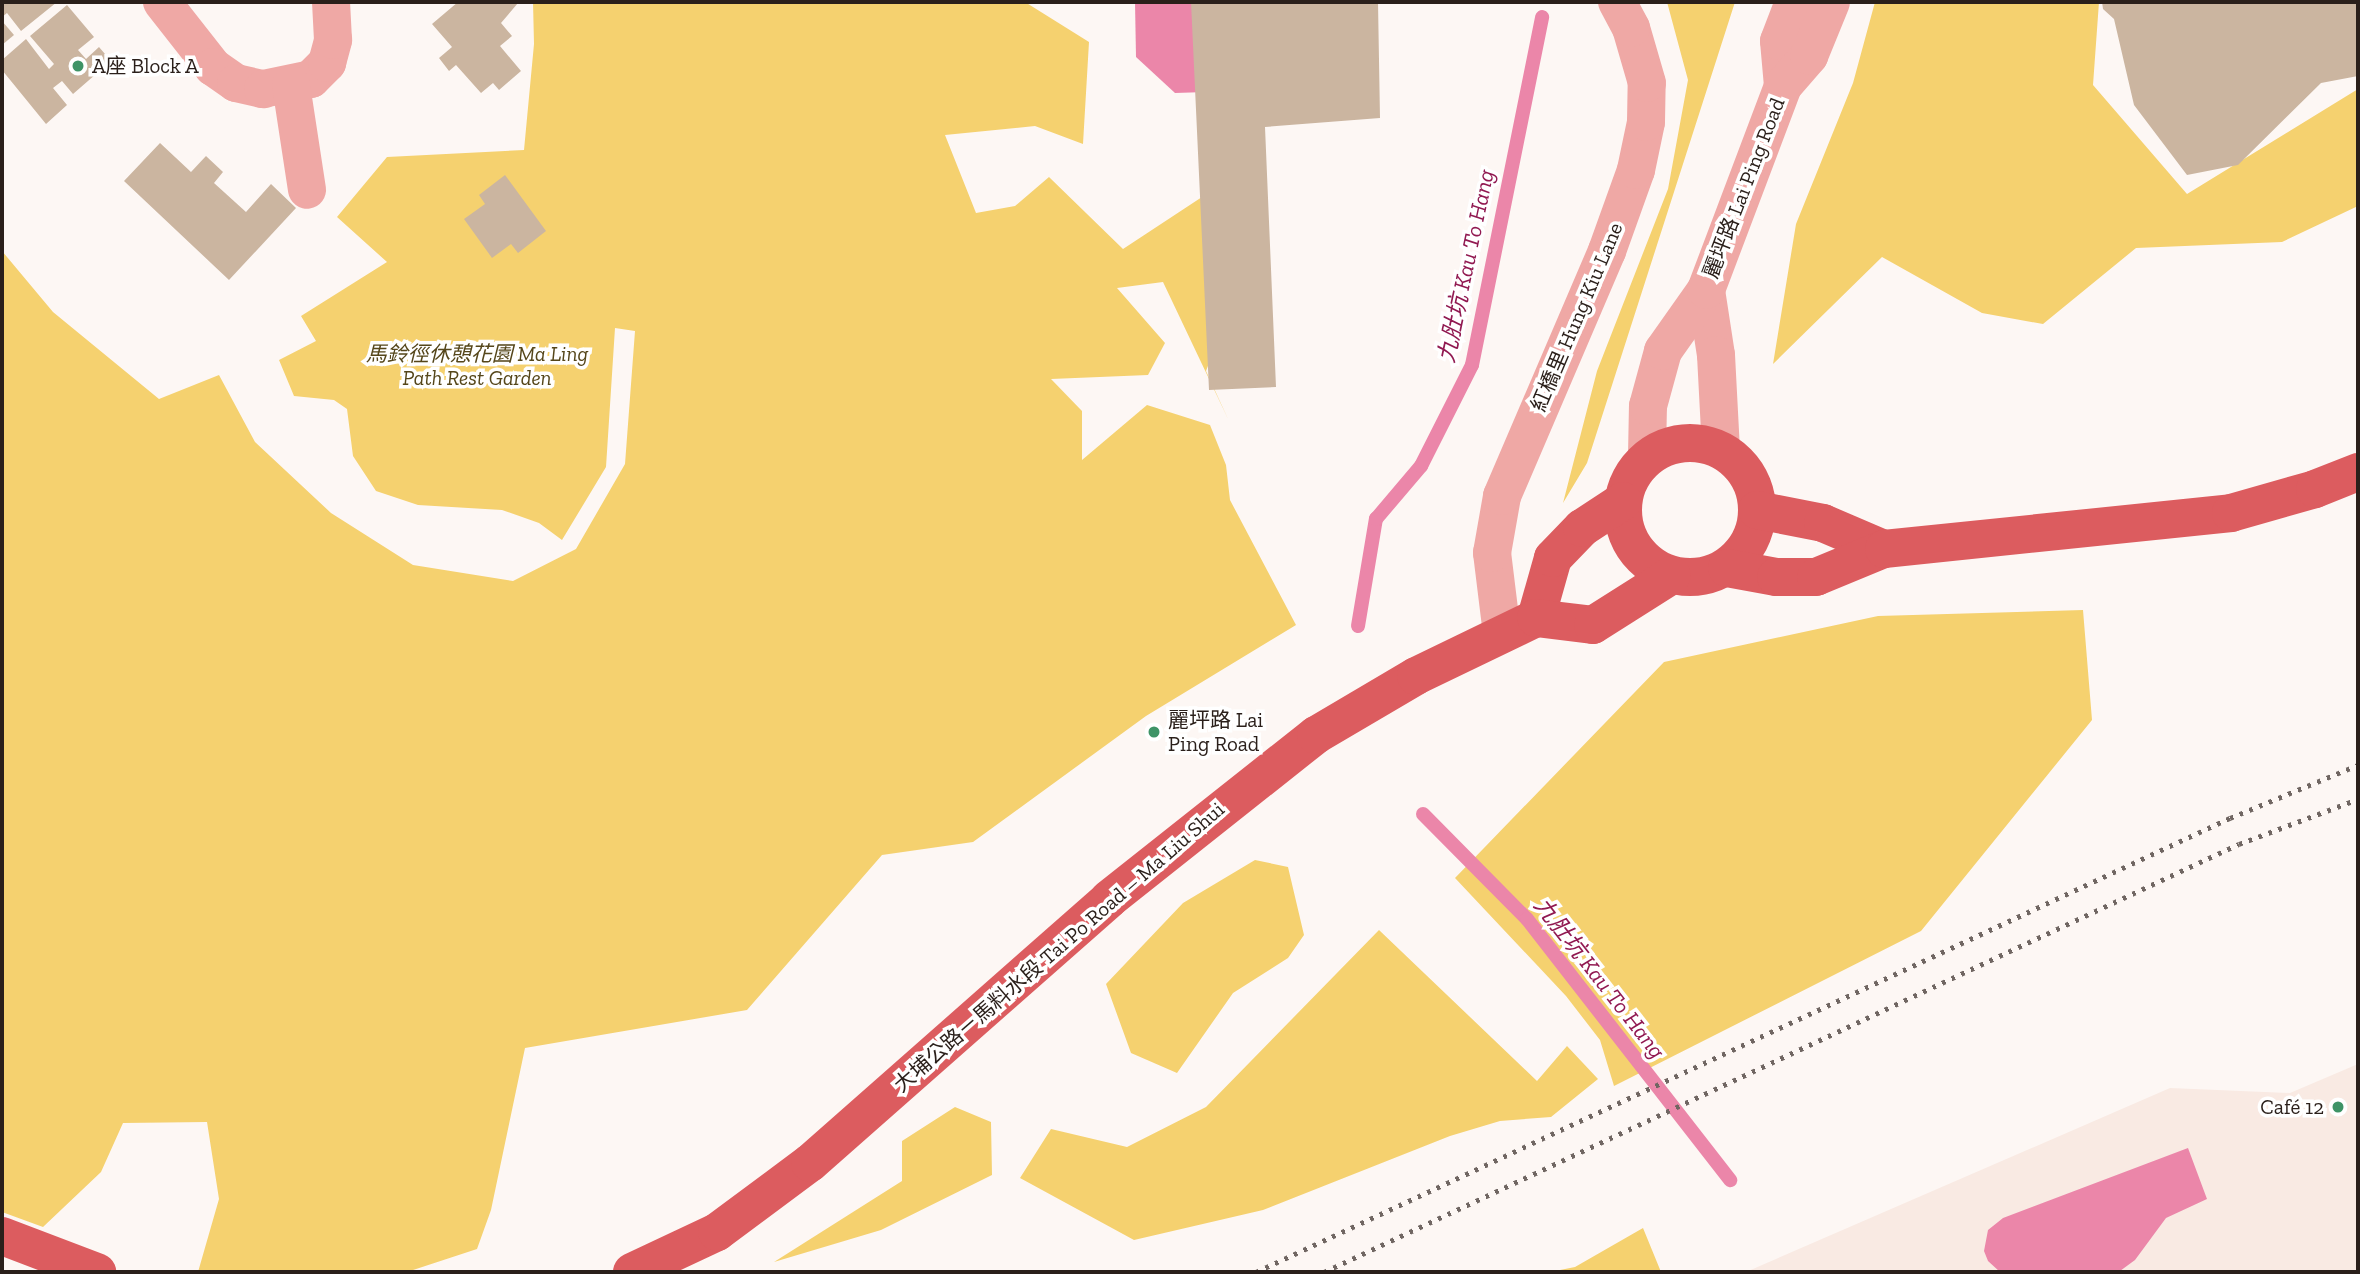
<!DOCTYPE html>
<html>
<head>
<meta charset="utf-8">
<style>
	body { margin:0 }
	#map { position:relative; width:2360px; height:1274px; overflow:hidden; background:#fdf7f4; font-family:"Zilla Slab","Noto Sans TC",serif }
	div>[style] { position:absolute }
	.built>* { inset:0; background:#f9eae3 }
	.green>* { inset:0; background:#f5d16f }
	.water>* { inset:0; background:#eb86a9 }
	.stream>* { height:14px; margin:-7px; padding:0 7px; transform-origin:7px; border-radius:7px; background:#eb86a9 }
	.building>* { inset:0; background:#cbb5a0 }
	.minor>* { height:38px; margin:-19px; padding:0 19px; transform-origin:19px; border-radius:19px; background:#efa8a5 }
	.major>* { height:38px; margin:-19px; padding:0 19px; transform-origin:19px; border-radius:19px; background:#dc5c5f }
	.major>.ring { margin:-19px; padding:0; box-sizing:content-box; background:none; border:38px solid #dc5c5f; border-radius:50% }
	.rail>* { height:5px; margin-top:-2.5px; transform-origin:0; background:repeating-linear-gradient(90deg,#706662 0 3.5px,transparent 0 10.5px) }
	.dots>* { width:19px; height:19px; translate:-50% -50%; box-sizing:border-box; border:4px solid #fff; border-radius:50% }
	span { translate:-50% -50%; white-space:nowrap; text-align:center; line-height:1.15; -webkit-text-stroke:7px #fff; paint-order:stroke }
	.poi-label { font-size:21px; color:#2a1f1a }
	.left { translate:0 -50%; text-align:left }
	.right { translate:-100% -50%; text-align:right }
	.street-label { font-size:21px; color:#2a1f1a }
	.park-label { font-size:21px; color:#55461a; font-style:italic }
	.water-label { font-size:23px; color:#911951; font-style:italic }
	.frame { position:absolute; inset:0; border:4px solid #2a1f1a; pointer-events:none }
</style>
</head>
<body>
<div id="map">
	<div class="built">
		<i style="clip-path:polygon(2358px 1064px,2358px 1272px,1746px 1272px,2170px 1088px,2290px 1093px)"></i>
	</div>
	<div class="green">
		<i style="clip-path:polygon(533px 2px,1025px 2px,1089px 42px,1083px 144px,1035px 126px,945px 135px,976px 213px,1015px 206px,1049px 177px,1123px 249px,1202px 197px,1216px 345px,1206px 371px,1229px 421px,1163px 282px,1117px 288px,1165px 343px,1148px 375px,1051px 379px,1082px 411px,1082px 460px,1147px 405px,1210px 425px,1226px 465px,1230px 500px,1296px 625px,1146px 716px,973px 842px,882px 855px,747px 1010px,525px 1048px,491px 1210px,477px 1249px,407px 1272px,198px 1272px,219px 1199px,207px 1122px,123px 1123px,101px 1172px,43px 1227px,2px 1212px,2px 251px,53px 312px,159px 399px,219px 375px,255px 442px,331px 513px,413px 565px,513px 581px,576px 549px,625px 464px,635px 331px,615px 328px,606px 467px,562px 540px,539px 523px,502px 510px,418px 505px,376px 491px,353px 456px,347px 409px,334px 400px,294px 396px,279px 360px,316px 341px,301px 316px,387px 262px,337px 217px,387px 157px,524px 150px,534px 44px)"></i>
		<i style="clip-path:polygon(1667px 2px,1735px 2px,1587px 463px,1563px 503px,1597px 371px,1668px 189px,1688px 80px)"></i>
		<i style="clip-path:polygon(1875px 2px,2099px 2px,2093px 85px,2187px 194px,2358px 89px,2358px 206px,2282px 242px,2136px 248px,2043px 324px,1982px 313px,1882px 257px,1773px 364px,1796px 224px,1853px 83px)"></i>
		<i style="clip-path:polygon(2083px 610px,2092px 720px,1921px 931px,1614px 1086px,1600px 1040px,1566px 996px,1455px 878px,1664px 662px,1878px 616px)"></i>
		<i style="clip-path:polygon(1255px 860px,1288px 867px,1304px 935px,1288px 958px,1233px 993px,1177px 1073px,1131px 1053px,1106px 984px,1183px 903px)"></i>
		<i style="clip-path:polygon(1379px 930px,1537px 1081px,1567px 1046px,1598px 1079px,1551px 1117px,1500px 1121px,1450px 1136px,1263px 1210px,1134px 1240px,1020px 1178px,1051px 1129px,1127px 1147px,1206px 1107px)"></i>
		<i style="clip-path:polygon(955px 1107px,991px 1122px,992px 1175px,881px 1230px,774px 1262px,902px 1181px,902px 1141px)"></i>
		<i style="clip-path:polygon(1643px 1228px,1661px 1272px,1550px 1272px,1575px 1267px)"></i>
	</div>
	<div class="water">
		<i style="clip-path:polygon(1135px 2px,1204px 2px,1206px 92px,1175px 93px,1136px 57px)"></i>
		<i style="clip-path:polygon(2188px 1148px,2207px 1199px,2166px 1218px,2135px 1260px,2120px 1271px,2000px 1272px,1988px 1261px,1984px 1251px,1988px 1230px,2003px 1218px)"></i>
	</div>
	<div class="stream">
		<i style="left:1358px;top:626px;width:109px;rotate:-80.5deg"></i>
		<i style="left:1376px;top:519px;width:70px;rotate:-49.7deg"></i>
		<i style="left:1421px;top:466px;width:113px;rotate:-63.2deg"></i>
		<i style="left:1472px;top:365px;width:355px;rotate:-78.6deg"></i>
		<i style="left:1423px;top:814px;width:148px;rotate:45.3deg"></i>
		<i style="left:1527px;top:919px;width:331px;rotate:52.1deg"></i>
	</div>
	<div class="building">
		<i style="clip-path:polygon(2px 2px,57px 2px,21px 31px,7px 13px,2px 17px)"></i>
		<i style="clip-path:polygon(458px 2px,518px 3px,501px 23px,512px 36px,500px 46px,521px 71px,499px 90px,493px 83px,481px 93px,456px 65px,449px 71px,439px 58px,452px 47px,432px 24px)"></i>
		<i style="clip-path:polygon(1191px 2px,1378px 2px,1380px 118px,1265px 127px,1276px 387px,1209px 390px)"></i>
		<i style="clip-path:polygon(2102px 2px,2358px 2px,2358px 76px,2321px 83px,2238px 165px,2187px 175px,2134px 105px,2114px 19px,2103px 9px)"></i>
		<i style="clip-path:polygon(67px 5px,94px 37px,78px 50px,86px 59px,99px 47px,111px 61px,73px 94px,62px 81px,53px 88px,67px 105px,46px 124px,2px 70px,2px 60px,26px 39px,49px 69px,54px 64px,30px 36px)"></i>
		<i style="clip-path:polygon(2px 21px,14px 35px,2px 45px)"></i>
		<i style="clip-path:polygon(160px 143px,191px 172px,206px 156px,223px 172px,214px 183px,246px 212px,271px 184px,296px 208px,229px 280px,124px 181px)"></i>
		<i style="clip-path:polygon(505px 175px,546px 231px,518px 253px,511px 244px,492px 258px,464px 219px,485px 204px,479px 195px)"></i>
	</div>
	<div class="minor">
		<i style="left:162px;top:2px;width:83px;rotate:51.9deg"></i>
		<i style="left:213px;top:67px;width:28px;rotate:35deg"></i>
		<i style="left:236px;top:83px;width:28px;rotate:13deg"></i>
		<i style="left:263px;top:89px;width:49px;rotate:-11.8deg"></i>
		<i style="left:311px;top:79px;width:23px;rotate:-45deg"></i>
		<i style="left:327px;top:63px;width:24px;rotate:-75deg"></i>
		<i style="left:333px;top:40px;width:38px;rotate:-93deg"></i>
		<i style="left:291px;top:85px;width:106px;rotate:81.3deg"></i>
		<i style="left:1783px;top:86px;width:45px;rotate:-95.1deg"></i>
		<i style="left:1779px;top:41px;width:42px;rotate:-69deg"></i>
		<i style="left:1706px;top:290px;width:66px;rotate:81.3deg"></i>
		<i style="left:1716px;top:355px;width:95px;rotate:87deg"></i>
		<i style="left:1647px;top:456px;width:50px;rotate:-88.9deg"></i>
		<i style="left:1648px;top:406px;width:57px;rotate:-74.7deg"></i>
		<i style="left:1663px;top:351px;width:75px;rotate:-54.8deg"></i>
		<i style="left:1706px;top:290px;width:218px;rotate:-69.3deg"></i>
		<i style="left:1783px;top:86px;width:40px;rotate:-49deg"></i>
		<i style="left:1809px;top:56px;width:58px;rotate:-67.8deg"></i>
		<i style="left:1502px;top:634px;width:82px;rotate:-97deg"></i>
		<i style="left:1492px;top:553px;width:58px;rotate:-80deg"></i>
		<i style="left:1502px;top:496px;width:267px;rotate:-66.8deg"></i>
		<i style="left:1607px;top:251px;width:86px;rotate:-70.3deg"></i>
		<i style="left:1636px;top:170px;width:49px;rotate:-78.2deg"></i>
		<i style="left:1646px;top:122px;width:39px;rotate:-89deg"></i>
		<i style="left:1647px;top:83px;width:57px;rotate:-106.2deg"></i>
		<i style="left:1631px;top:28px;width:30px;rotate:-118deg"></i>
	</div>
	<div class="major">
		<i class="ring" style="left:1623px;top:443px;width:96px;height:96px"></i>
		<i style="left:1757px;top:510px;width:67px;rotate:11.1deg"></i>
		<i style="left:1823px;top:523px;width:66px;rotate:23.1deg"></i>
		<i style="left:1727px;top:568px;width:50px;rotate:10.4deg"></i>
		<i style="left:1776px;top:577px;width:40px"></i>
		<i style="left:1816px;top:577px;width:74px;rotate:-22.4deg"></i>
		<i style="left:1884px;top:549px;width:349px;rotate:-5.9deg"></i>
		<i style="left:2231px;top:513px;width:87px;rotate:-15.9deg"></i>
		<i style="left:2315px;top:489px;width:46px;rotate:-21.6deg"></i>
		<i style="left:1536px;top:618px;width:62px;rotate:-74.2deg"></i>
		<i style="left:1553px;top:558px;width:42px;rotate:-46deg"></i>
		<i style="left:1582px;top:528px;width:49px;rotate:-33.4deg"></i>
		<i style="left:2px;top:1236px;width:102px;rotate:20.8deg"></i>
		<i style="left:632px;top:1272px;width:94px;rotate:-25.2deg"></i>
		<i style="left:717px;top:1232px;width:116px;rotate:-36.6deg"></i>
		<i style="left:810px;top:1163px;width:399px;rotate:-41.4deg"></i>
		<i style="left:1109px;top:899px;width:264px;rotate:-38.4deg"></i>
		<i style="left:1316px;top:735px;width:116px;rotate:-30.5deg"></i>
		<i style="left:1416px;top:676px;width:133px;rotate:-25.8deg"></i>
		<i style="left:1536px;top:618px;width:57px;rotate:7deg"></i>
		<i style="left:1593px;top:625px;width:93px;rotate:-32.3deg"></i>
	</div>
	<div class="rail">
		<i style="left:1256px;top:1272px;width:1075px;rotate:-24.99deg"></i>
		<i style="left:2230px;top:818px;width:139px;rotate:-22.5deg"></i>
		<i style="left:1324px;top:1272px;width:1010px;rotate:-25.07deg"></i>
		<i style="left:2239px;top:844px;width:127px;rotate:-20.7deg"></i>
	</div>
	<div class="dots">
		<i style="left:78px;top:66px;background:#3e9366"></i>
		<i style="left:1154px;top:732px;background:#3e9366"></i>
		<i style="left:2338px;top:1107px;background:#3e9366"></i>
	</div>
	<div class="poi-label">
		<span class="left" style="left:92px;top:66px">A座 Block A</span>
		<span class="left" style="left:1168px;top:732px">麗坪路 Lai<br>Ping Road</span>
		<span class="right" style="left:2324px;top:1107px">Café 12</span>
	</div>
	<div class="street-label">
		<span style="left:1744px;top:188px;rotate:-69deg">麗坪路 Lai Ping Road</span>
		<span style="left:1577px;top:317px;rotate:-67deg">紅橋里 Hung Kiu Lane</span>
		<span style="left:1059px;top:947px;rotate:-41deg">大埔公路－馬料水段 Tai Po Road – Ma Liu Shui</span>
	</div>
	<div class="park-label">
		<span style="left:477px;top:366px">馬鈴徑休憩花園 Ma Ling<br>Path Rest Garden</span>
	</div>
	<div class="water-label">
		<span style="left:1466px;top:266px;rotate:-78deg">九肚坑 Kau To Hang</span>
		<span style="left:1600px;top:978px;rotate:52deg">九肚坑 Kau To Hang</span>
	</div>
	<div class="frame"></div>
</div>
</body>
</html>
